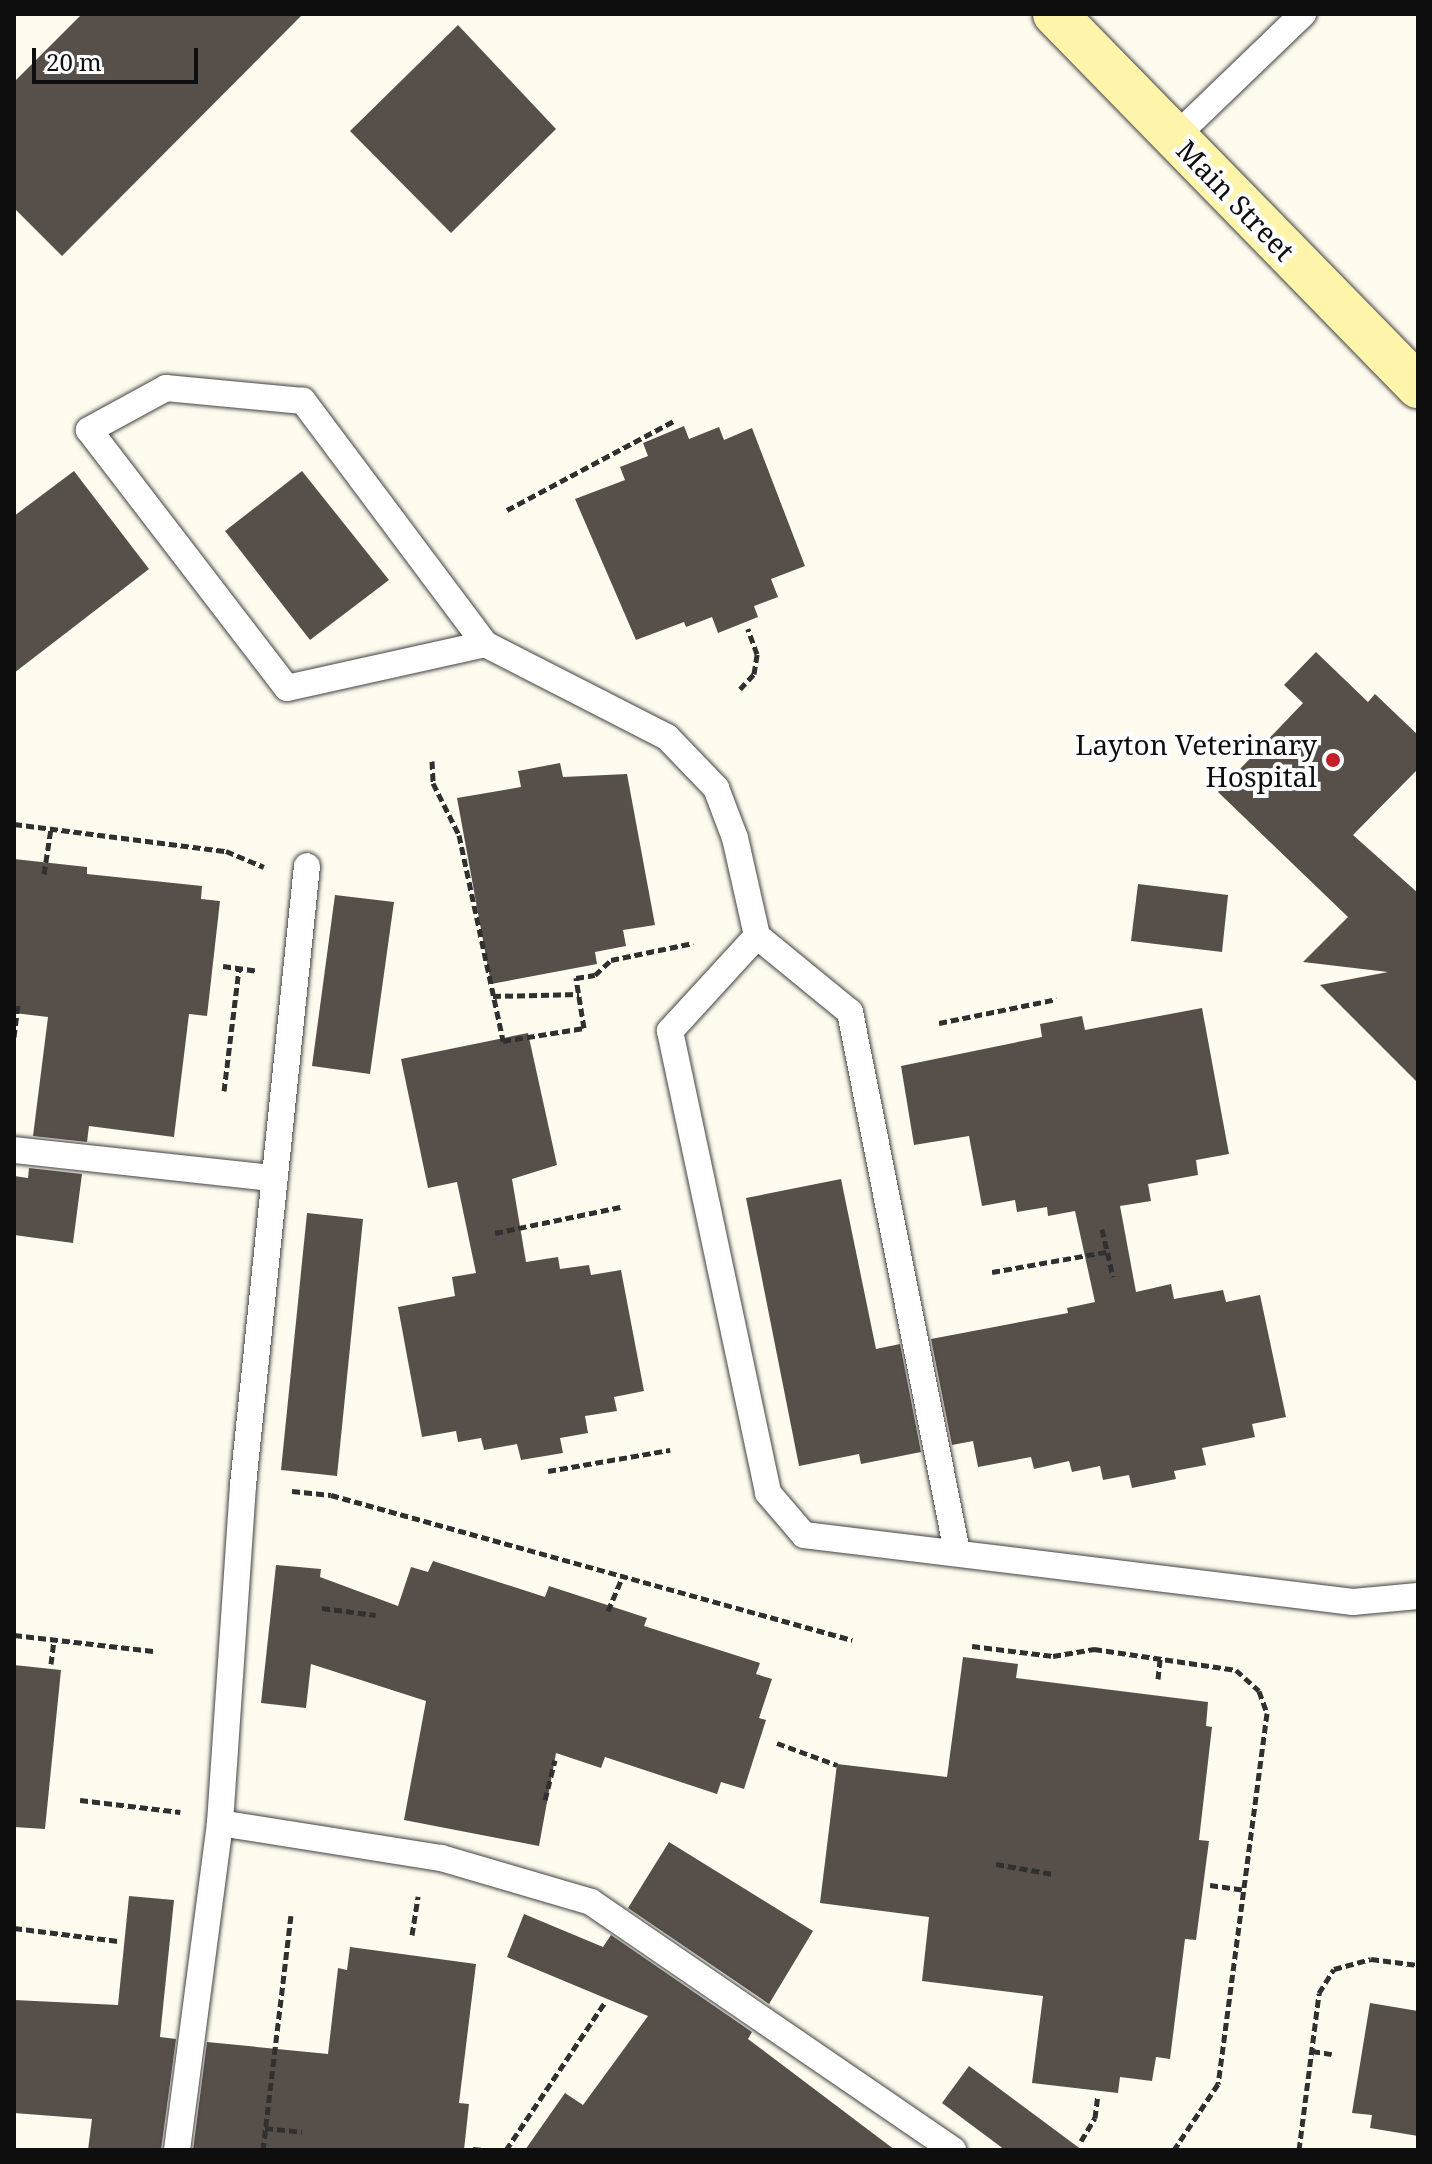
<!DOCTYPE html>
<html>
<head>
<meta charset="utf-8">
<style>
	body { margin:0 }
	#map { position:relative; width:1432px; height:2164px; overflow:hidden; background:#fffcef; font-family:"Noto Serif",serif }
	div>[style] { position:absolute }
	.building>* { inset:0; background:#574f4a }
	.path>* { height:5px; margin-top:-2.5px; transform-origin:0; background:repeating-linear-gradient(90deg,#303030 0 8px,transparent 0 12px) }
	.roads { filter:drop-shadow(0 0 2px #414141) drop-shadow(0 0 2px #414141) }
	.service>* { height:26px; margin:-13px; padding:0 13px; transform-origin:13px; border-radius:13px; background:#fff }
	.secondary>* { height:44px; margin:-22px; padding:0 22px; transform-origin:22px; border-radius:22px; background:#fff5aa }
	.dots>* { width:22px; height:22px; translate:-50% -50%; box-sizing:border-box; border:4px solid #fff; border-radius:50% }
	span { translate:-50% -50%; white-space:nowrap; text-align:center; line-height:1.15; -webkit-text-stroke:8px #fff; paint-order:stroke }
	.street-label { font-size:28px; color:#0e0e0e }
	.poi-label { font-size:28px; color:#0e0e0e }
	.right { translate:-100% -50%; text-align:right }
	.frame { position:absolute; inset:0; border:16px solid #0e0e0e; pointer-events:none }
	.scale { position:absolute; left:32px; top:48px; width:166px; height:36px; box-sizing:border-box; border:4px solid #0e0e0e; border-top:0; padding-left:10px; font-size:24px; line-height:28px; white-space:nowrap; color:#0e0e0e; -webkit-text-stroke:6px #fff; paint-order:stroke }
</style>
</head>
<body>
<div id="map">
	<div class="building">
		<i style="clip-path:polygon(82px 14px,303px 14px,62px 256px,14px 208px,14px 82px)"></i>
		<i style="clip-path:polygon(458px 25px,556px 129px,451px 233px,350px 131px)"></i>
		<i style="clip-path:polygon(684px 426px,689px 439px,719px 427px,724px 440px,752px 428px,805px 566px,771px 579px,778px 597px,754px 606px,758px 617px,718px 633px,712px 617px,686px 627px,684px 622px,636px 640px,575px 499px,625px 480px,620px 467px,648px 456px,643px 443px)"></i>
		<i style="clip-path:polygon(74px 471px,149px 569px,14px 673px,14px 516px)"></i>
		<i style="clip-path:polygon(302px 471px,389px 580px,310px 640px,225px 531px)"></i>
		<i style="clip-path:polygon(1316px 652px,1368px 702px,1375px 694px,1418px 735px,1418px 769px,1353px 835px,1418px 893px,1418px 1083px,1320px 985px,1388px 972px,1303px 962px,1348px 917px,1218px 792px,1303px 703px,1284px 685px)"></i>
		<i style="clip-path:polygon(560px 763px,563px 777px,627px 774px,655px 925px,623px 930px,626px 946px,595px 952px,597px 964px,491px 984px,457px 798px,521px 787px,518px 771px)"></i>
		<i style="clip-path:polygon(14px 859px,87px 867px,87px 874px,202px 886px,201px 899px,220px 901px,207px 1016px,189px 1014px,174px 1137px,89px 1126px,87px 1142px,33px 1136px,48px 1017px,14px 1013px)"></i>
		<i style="clip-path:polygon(1138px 884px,1228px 895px,1222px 952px,1131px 941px)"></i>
		<i style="clip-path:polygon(335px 895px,394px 902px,370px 1074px,312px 1066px)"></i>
		<i style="clip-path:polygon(1202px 1008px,1229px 1154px,1196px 1160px,1198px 1175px,1148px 1184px,1151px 1201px,1120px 1206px,1136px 1292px,1171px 1284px,1174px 1299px,1223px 1290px,1226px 1302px,1260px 1295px,1286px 1417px,1252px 1424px,1255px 1437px,1202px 1448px,1206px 1465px,1174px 1471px,1176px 1479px,1132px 1488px,1129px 1475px,1103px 1480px,1100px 1466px,1072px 1472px,1069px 1461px,1034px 1469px,1031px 1457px,978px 1467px,973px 1441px,952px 1445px,931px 1339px,1068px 1313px,1067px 1308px,1095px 1302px,1075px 1211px,1048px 1216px,1047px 1207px,1017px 1212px,1015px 1200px,982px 1206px,969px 1136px,914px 1145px,901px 1066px,1042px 1037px,1040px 1024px,1082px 1016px,1085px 1030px)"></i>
		<i style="clip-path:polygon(528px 1033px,557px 1165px,512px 1179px,526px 1262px,558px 1257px,560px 1269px,589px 1265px,591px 1275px,621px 1270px,644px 1391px,614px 1397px,617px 1411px,585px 1416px,588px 1433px,560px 1438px,563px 1453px,521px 1460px,517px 1444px,484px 1450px,481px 1438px,458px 1442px,456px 1431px,422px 1437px,398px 1307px,455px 1296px,452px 1277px,476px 1273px,457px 1182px,428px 1188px,401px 1059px)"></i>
		<i style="clip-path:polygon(29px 1168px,82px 1174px,73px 1243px,14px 1235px,14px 1176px,28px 1178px)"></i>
		<i style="clip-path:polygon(841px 1179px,876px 1349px,900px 1344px,921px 1452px,861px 1464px,859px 1454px,799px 1466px,746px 1198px)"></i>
		<i style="clip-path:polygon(307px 1213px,363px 1219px,337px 1476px,281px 1470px)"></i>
		<i style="clip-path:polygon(433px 1561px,545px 1597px,549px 1586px,647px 1618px,644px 1626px,760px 1663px,756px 1674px,772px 1679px,759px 1718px,766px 1720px,744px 1789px,721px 1782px,717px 1794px,605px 1757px,601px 1768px,556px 1753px,539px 1846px,404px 1820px,426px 1701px,311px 1664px,306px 1708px,261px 1703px,276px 1565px,321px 1569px,320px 1577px,398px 1606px,411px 1567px,428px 1572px)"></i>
		<i style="clip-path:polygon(963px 1657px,1018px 1664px,1016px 1678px,1208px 1702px,1206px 1726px,1212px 1727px,1199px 1840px,1209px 1841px,1196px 1940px,1185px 1939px,1170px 2059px,1156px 2057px,1152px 2081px,1120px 2077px,1118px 2093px,1032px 2083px,1043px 1996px,922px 1981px,929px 1917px,820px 1903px,837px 1764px,947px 1777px)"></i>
		<i style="clip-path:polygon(14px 1665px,61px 1670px,45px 1829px,14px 1827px)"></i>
		<i style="clip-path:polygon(669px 1842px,813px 1931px,769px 2004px,628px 1908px)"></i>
		<i style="clip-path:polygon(129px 1896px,174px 1900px,160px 2037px,176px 2039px,161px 2150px,88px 2150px,92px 2119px,14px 2113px,14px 2000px,118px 2005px)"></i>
		<i style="clip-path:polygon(524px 1914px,603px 1947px,611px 1935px,752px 2032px,748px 2039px,895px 2150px,525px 2150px,565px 2093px,583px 2105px,648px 2016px,507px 1957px)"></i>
		<i style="clip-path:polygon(350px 1947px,476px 1964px,459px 2103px,469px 2104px,464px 2150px,193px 2150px,207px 2042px,328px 2054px,338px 1968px,347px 1970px)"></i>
		<i style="clip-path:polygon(1370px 2003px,1418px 2011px,1418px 2136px,1370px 2128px,1372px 2115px,1352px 2113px)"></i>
		<i style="clip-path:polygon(969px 2066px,1082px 2150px,1005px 2150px,942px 2103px)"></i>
	</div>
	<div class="path">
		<i style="left:507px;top:510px;width:189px;rotate:-28.1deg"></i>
		<i style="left:740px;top:689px;width:21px;rotate:-47deg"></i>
		<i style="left:754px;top:674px;width:20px;rotate:-81deg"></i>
		<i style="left:757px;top:654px;width:27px;rotate:-110deg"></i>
		<i style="left:432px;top:761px;width:22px;rotate:87deg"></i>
		<i style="left:433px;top:783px;width:58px;rotate:63.4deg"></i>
		<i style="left:459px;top:835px;width:211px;rotate:77.9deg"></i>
		<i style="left:503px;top:1041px;width:82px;rotate:-9.1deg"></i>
		<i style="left:584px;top:1028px;width:51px;rotate:-99.1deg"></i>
		<i style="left:576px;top:978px;width:19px;rotate:-9deg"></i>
		<i style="left:595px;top:975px;width:22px;rotate:-43deg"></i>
		<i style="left:611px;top:960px;width:84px;rotate:-11.7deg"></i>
		<i style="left:14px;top:824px;width:214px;rotate:7.3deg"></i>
		<i style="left:226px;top:851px;width:41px;rotate:22.8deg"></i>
		<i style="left:44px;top:874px;width:47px;rotate:-81.3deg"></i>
		<i style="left:223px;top:966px;width:34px;rotate:8deg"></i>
		<i style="left:493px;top:996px;width:86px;rotate:-1.3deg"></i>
		<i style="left:939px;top:1023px;width:120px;rotate:-11.5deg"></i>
		<i style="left:14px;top:1037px;width:33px;rotate:-83deg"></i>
		<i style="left:224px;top:1091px;width:124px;rotate:-83deg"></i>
		<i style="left:1102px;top:1229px;width:49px;rotate:77.1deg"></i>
		<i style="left:495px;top:1233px;width:128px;rotate:-11.7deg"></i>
		<i style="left:992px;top:1272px;width:116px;rotate:-10deg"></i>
		<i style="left:548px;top:1471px;width:124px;rotate:-9.8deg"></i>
		<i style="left:292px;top:1491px;width:39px;rotate:6deg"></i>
		<i style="left:331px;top:1495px;width:541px;rotate:15.55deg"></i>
		<i style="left:322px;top:1608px;width:54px;rotate:7.4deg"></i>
		<i style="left:608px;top:1611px;width:39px;rotate:-67deg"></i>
		<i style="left:14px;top:1635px;width:140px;rotate:6.6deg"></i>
		<i style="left:972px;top:1646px;width:82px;rotate:7deg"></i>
		<i style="left:1053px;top:1656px;width:42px;rotate:-9.7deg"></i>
		<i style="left:1094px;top:1649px;width:144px;rotate:8.4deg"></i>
		<i style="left:1236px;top:1670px;width:31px;rotate:42deg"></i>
		<i style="left:1259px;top:1691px;width:23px;rotate:70deg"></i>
		<i style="left:1267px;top:1713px;width:374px;rotate:97.5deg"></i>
		<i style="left:1218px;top:2084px;width:79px;rotate:123.7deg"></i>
		<i style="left:51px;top:1664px;width:24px;rotate:-83deg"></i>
		<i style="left:1158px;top:1679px;width:20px;rotate:-84deg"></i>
		<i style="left:777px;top:1743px;width:64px;rotate:20.1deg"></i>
		<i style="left:80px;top:1800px;width:101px;rotate:6.8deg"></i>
		<i style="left:545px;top:1800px;width:41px;rotate:-76deg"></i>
		<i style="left:996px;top:1864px;width:58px;rotate:10deg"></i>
		<i style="left:1210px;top:1885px;width:34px;rotate:8deg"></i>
		<i style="left:14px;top:1928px;width:105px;rotate:7.1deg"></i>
		<i style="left:412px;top:1935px;width:39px;rotate:-81deg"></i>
		<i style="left:1312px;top:2051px;width:20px;rotate:9deg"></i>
		<i style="left:265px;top:2128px;width:37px;rotate:6deg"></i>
		<i style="left:1081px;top:2141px;width:27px;rotate:-59deg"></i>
		<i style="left:1095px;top:2118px;width:23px;rotate:-83deg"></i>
		<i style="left:473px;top:2149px;width:10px;rotate:6deg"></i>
		<i style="left:263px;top:2150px;width:236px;rotate:-83.2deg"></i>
		<i style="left:506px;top:2150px;width:178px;rotate:-56.2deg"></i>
		<i style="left:1299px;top:2150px;width:158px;rotate:-82.7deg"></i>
		<i style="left:1319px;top:1993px;width:28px;rotate:-58deg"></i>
		<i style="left:1334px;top:1969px;width:38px;rotate:-15deg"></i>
		<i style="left:1371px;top:1959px;width:47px;rotate:7.3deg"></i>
	</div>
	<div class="roads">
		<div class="service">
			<i style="left:1175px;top:137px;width:178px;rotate:-43.9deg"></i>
			<i style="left:485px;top:644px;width:304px;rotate:-126.8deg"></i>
			<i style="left:303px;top:401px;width:138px;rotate:-174.6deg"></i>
			<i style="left:166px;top:388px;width:88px;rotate:151.4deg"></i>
			<i style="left:89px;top:430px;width:325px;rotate:52.5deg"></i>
			<i style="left:287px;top:688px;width:203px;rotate:-12.5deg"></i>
			<i style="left:485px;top:644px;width:204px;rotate:27.1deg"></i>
			<i style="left:667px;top:737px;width:71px;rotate:46.1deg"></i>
			<i style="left:716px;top:788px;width:53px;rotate:69.2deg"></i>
			<i style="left:735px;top:838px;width:100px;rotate:77.3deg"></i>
			<i style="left:757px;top:936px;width:120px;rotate:39.3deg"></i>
			<i style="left:850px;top:1012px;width:550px;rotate:78.79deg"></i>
			<i style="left:757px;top:936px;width:129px;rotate:132.5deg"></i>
			<i style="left:670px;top:1031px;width:472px;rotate:78deg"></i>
			<i style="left:768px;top:1493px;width:55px;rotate:49.4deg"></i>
			<i style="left:804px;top:1535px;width:553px;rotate:6.96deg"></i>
			<i style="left:1353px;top:1602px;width:65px;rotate:-5.3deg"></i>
			<i style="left:14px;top:1150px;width:260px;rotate:6.2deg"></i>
			<i style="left:220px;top:1823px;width:224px;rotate:9deg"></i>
			<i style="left:441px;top:1858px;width:156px;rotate:16.3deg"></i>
			<i style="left:591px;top:1902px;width:439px;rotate:34.4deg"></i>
			<i style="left:177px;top:2150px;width:330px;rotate:-82.5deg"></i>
			<i style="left:220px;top:1823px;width:339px;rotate:-86.1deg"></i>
			<i style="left:243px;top:1485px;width:622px;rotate:-84.1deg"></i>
		</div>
		<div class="secondary">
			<i style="left:1055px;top:14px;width:520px;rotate:45.7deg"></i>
		</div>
	</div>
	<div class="dots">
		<i style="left:1333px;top:760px;background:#c42029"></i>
	</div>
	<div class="street-label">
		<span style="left:1236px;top:200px;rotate:46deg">Main Street</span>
	</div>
	<div class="poi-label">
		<span class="right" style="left:1317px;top:760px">Layton Veterinary<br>Hospital</span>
	</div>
	<div class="frame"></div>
	<div class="scale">20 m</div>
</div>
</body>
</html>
